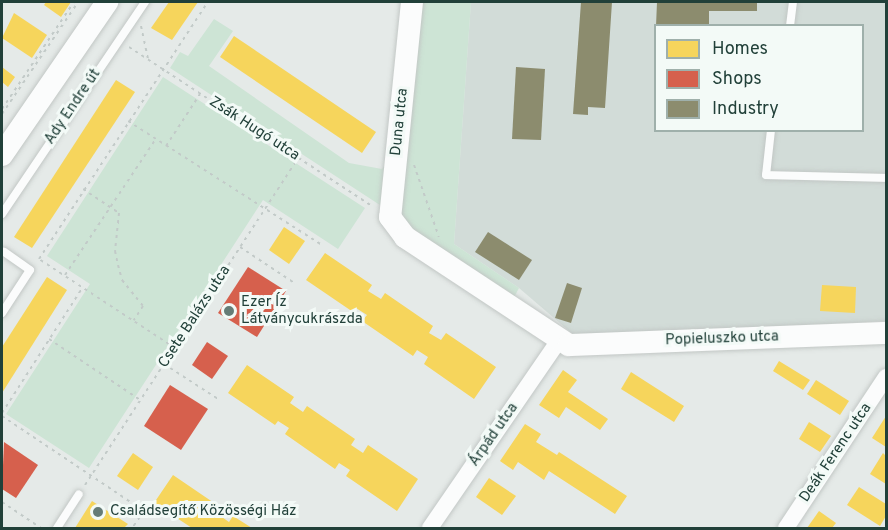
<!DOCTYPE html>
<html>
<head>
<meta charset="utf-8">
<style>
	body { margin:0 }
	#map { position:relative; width:888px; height:530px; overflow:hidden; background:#e5eae8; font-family:Overpass,sans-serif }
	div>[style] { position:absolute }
	.built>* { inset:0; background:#d2dcd8 }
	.green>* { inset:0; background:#cde4d5 }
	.homes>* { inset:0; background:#f6d55c }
	.shops>* { inset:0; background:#d6604d }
	.industry>* { inset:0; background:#8c8c6e }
	.path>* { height:2px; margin-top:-1px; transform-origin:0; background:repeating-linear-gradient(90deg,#c2cac8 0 3px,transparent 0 7.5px) }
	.roads { filter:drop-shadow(0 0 2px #c2c7c5) drop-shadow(0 0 2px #c2c7c5) }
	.lane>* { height:8px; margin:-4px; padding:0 4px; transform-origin:4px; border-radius:4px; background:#fbfcfc }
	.street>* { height:16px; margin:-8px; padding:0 8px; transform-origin:8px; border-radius:8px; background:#fbfcfc }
	.secondary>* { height:22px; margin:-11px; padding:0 11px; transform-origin:11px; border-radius:11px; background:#fbfcfc }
	.dots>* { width:16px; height:16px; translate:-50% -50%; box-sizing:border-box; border:3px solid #f3faf7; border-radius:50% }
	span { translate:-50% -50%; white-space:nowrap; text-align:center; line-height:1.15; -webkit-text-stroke:6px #f3faf7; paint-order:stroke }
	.street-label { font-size:15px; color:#214039 }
	.poi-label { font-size:15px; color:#214039 }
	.left { translate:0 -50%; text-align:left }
	.frame { position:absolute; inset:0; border:3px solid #214039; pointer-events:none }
	.legend { position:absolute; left:654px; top:24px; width:210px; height:108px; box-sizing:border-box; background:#f3faf7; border:2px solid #9fb0ab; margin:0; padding:8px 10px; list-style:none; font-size:18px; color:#214039 }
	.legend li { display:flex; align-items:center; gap:12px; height:30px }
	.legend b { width:30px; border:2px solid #9fb0ab }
</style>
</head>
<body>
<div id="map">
	<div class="built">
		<i style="clip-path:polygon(evenodd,471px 2px,886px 2px,886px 321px,575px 336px,519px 288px,454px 244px,471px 2px,656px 26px,862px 26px,862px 130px,656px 130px,656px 26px)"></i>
	</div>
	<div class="green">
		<i style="clip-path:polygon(416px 2px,471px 2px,454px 244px,519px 288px,510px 305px,406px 232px,396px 216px)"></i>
		<i style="clip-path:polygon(214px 19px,233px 31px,209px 66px,349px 163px,382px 169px,390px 157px,386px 209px,170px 68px,180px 52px,188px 56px)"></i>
		<i style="clip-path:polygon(163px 77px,365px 208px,338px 249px,263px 200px,89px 468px,6px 414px,90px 284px,47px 256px)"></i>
	</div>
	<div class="homes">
		<i style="clip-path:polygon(46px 2px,71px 2px,61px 17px,44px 5px)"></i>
		<i style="clip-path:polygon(169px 2px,198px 2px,172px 40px,151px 28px)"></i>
		<i style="clip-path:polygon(14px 13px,47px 35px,32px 58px,2px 38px)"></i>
		<i style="clip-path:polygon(234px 36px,376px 132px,362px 153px,220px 57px)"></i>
		<i style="clip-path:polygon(2px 67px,15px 77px,8px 87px,2px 82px)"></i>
		<i style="clip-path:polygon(116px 80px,135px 92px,32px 248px,14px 237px)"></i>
		<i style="clip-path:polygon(284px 227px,305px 241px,289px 264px,269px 250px)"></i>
		<i style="clip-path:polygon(325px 253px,372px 285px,368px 291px,381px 299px,385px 293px,433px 326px,429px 333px,441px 340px,446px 333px,496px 367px,474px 399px,424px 364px,428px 357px,417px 350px,413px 356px,362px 321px,367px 315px,356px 308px,353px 312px,306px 280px)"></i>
		<i style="clip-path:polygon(47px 277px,67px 290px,2px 393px,2px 347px)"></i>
		<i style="clip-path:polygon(822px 285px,856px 287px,855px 313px,820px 311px)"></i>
		<i style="clip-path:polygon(779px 361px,810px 380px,803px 390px,773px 371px)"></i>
		<i style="clip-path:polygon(247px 365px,294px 397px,290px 403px,303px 412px,307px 406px,355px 439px,351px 445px,363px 453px,368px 445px,418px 479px,397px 511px,346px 476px,350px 470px,339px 463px,335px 469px,285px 434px,289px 428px,278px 421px,275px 425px,228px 393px)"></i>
		<i style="clip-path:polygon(563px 370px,577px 380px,568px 392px,608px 419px,600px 430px,566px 407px,559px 418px,539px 405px)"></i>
		<i style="clip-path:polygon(631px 372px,684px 406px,674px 422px,621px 389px)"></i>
		<i style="clip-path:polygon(816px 380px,849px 401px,840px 415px,807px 394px)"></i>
		<i style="clip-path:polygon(886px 416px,886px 447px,872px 438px)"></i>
		<i style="clip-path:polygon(809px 422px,831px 436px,820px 452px,799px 439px)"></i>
		<i style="clip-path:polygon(525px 424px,541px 434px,536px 442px,557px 455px,559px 452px,627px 496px,615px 514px,549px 471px,544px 480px,518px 462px,513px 470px,500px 461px)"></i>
		<i style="clip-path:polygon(133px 453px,153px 467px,138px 490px,117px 476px)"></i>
		<i style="clip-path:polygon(883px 453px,886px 456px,886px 484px,870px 474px)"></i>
		<i style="clip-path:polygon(173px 475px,220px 507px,216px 513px,229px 522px,233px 516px,252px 528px,192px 528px,154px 503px)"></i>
		<i style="clip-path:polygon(489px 478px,516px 496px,502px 515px,476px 497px)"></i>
		<i style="clip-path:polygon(859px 487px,886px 504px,886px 516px,880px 526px,847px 505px)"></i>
		<i style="clip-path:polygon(92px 501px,128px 524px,124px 528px,75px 528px)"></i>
		<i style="clip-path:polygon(819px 511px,836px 523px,832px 528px,807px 528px)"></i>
	</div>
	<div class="shops">
		<i style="clip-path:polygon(248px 267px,286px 291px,257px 337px,218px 313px)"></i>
		<i style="clip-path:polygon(207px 342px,228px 356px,212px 379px,192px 365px)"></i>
		<i style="clip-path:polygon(170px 385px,208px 409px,181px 450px,144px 426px)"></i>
		<i style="clip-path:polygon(4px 442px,38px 465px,16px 498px,2px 489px)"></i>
	</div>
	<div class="industry">
		<i style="clip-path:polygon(581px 2px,612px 2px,605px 108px,588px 107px,588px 115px,573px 114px)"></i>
		<i style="clip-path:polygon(657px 2px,757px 2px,757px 11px,709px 11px,709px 26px,656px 26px)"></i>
		<i style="clip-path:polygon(516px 67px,545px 69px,541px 140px,512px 139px)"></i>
		<i style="clip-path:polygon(488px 232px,532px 260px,519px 280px,475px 252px)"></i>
		<i style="clip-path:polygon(567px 283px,582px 288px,571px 323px,555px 318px)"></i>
	</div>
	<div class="path">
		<i style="left:141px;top:26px;width:34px;rotate:78deg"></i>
		<i style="left:129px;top:47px;width:290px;rotate:33.2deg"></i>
		<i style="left:2px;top:109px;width:129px;rotate:-56.1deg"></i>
		<i style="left:2px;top:114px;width:135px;rotate:-55.8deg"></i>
		<i style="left:128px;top:121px;width:230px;rotate:32.6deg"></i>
		<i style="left:166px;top:146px;width:62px;rotate:-56.8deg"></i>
		<i style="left:414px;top:165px;width:76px;rotate:70.9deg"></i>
		<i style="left:83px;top:189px;width:43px;rotate:33.7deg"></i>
		<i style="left:119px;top:213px;width:38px;rotate:96deg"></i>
		<i style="left:115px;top:251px;width:14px;rotate:78deg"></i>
		<i style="left:118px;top:265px;width:16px;rotate:75deg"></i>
		<i style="left:122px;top:280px;width:33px;rotate:51deg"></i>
		<i style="left:143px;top:306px;width:17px;rotate:123deg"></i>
		<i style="left:240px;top:247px;width:67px;rotate:33.5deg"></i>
		<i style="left:65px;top:275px;width:162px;rotate:-56.3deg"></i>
		<i style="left:49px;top:339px;width:110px;rotate:33.8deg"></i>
		<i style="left:175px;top:348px;width:163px;rotate:-146.8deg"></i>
		<i style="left:39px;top:259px;width:308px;rotate:-56.7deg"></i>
		<i style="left:164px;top:364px;width:64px;rotate:32.9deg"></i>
		<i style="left:2px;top:413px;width:150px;rotate:-57.3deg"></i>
		<i style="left:2px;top:416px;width:171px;rotate:33.8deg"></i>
		<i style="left:144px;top:511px;width:21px;rotate:125deg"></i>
		<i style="left:85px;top:485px;width:390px;rotate:-56.9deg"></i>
		<i style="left:2px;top:502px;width:47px;rotate:33.7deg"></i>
	</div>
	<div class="roads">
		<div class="lane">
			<i style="left:790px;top:26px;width:24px;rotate:-83deg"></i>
			<i style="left:771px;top:130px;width:45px;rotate:96.3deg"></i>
			<i style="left:766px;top:175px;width:120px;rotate:1.4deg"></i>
			<i style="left:2px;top:214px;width:256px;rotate:-56deg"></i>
			<i style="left:2px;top:313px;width:51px;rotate:-56.9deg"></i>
			<i style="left:30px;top:270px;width:32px;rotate:-145deg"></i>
			<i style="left:57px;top:528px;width:40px;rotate:-57.1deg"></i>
		</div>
		<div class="street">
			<i style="left:430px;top:528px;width:226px;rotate:-55.5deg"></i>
			<i style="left:786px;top:528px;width:181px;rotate:-56.5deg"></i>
		</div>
		<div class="secondary">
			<i style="left:412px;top:2px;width:216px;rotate:95.8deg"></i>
			<i style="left:390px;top:217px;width:25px;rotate:53deg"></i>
			<i style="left:405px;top:237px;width:196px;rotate:33.4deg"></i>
			<i style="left:569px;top:345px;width:317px;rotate:-2.2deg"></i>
			<i style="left:2px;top:155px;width:186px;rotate:-55.5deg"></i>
		</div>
	</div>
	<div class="dots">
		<i style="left:229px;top:311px;background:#667c76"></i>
		<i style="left:98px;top:512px;background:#667c76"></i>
	</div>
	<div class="street-label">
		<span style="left:73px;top:107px;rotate:-56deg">Ady Endre út</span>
		<span style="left:400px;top:122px;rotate:-84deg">Duna utca</span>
		<span style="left:254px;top:129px;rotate:33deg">Zsák Hugó utca</span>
		<span style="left:195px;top:317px;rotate:-57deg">Csete Balázs utca</span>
		<span style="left:722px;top:339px;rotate:-2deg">Popieluszko utca</span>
		<span style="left:494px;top:435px;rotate:-55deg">Árpád utca</span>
		<span style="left:836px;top:453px;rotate:-56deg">Deák Ferenc utca</span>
	</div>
	<div class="poi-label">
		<span class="left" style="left:241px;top:311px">Ezer Íz<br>Látványcukrászda</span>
		<span class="left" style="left:110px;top:512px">Családsegítő Közösségi Ház</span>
	</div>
	<div class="frame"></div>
	<ul class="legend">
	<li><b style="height:16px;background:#f6d55c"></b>Homes</li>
	<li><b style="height:16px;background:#d6604d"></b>Shops</li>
	<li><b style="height:16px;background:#8c8c6e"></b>Industry</li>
	</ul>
</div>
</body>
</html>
